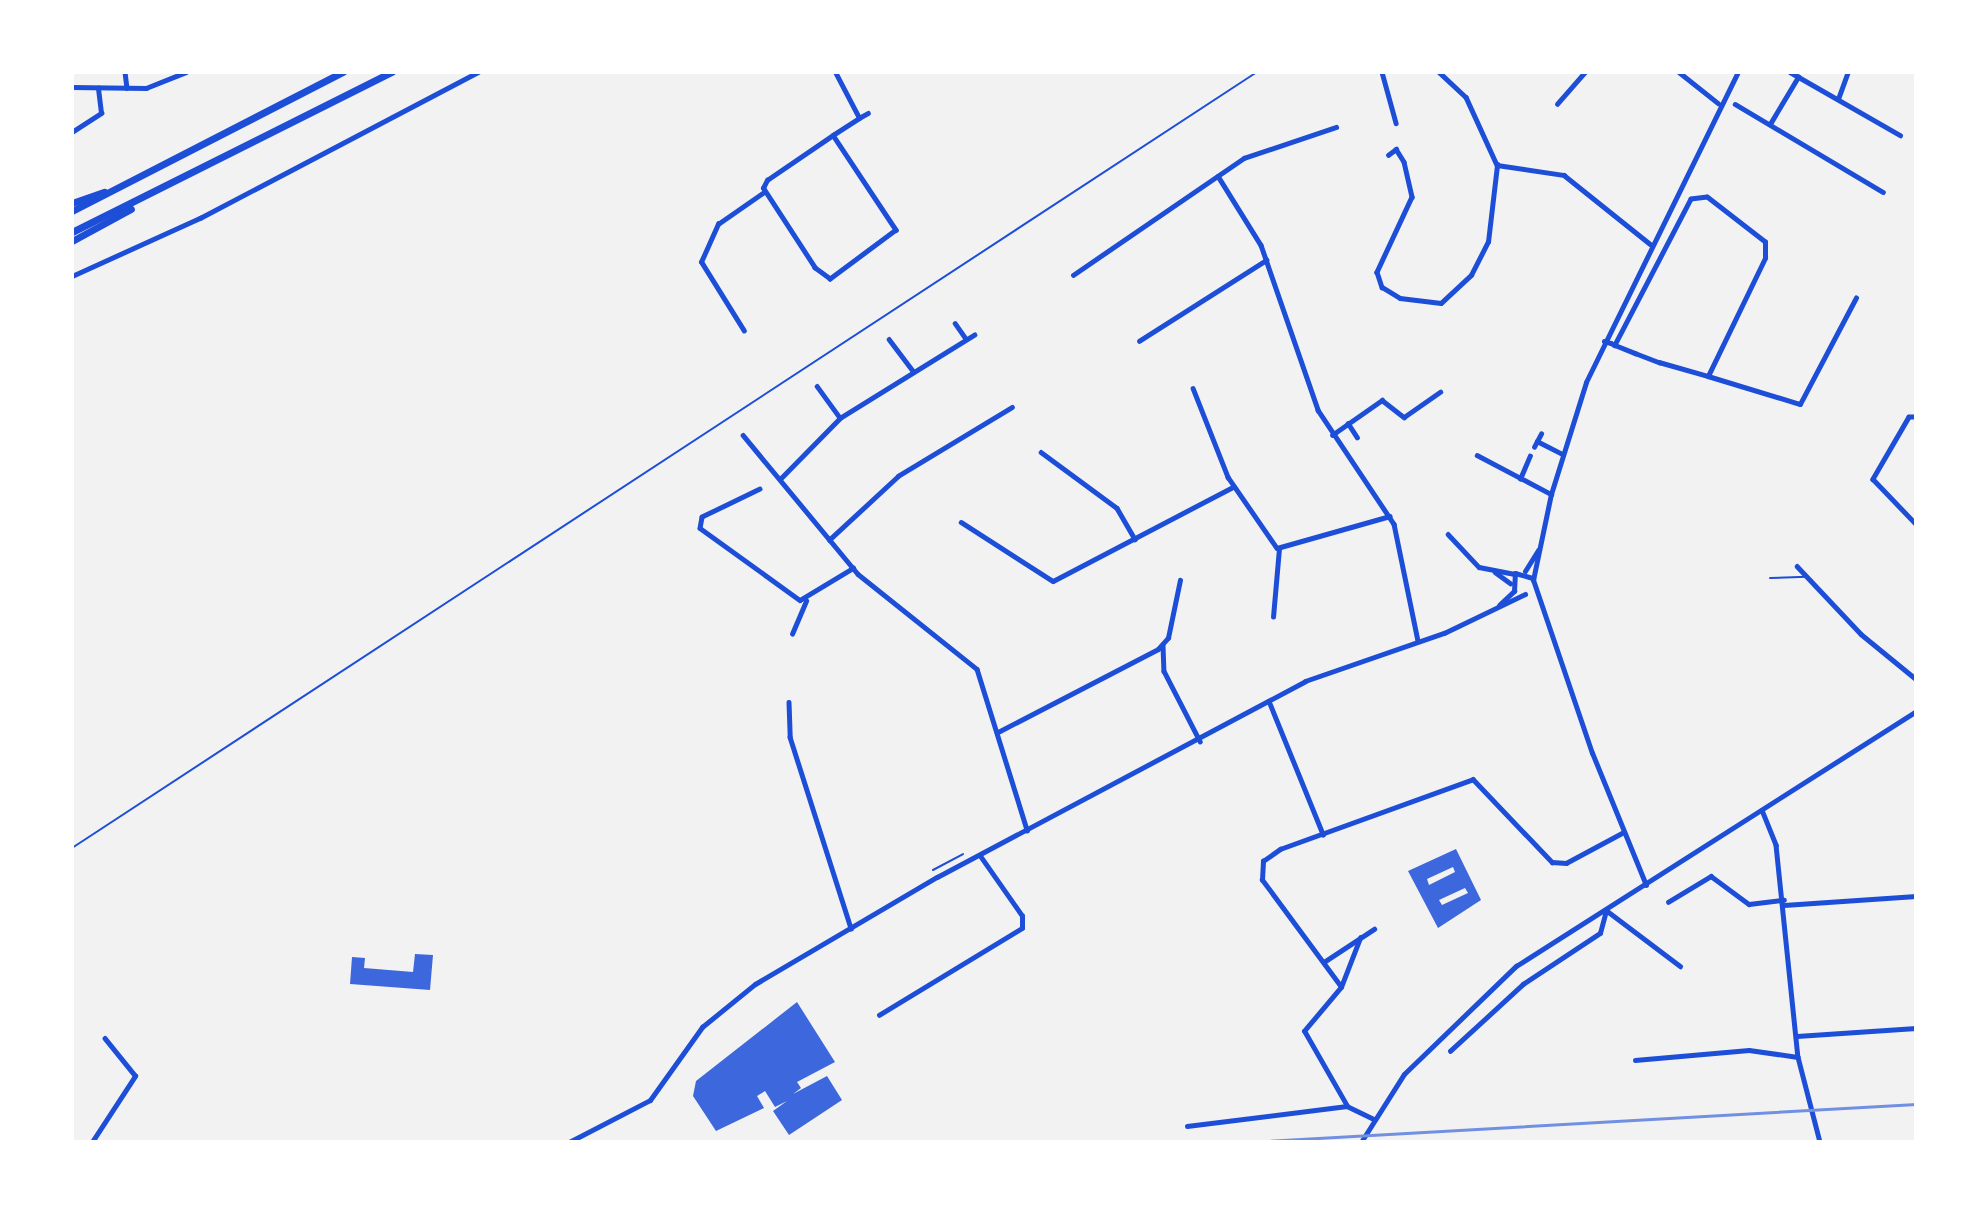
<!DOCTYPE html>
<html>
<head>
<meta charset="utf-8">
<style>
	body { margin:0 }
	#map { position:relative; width:1988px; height:1214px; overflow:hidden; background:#f2f2f2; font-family:"Golos Text",sans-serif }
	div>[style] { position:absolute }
	.building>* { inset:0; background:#3d67dc }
	.path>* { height:2px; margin:-1px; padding:0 1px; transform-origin:1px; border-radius:1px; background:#1d4ed8 }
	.service>* { height:2px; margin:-1px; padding:0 1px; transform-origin:1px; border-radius:1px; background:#1d4ed8 }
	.minor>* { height:4.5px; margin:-2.25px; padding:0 2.25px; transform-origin:2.25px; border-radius:2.25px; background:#1d4ed8 }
	.tertiary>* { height:5px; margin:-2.5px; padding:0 2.5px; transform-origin:2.5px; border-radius:2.5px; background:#1d4ed8 }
	.secondary>* { height:5px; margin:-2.5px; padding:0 2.5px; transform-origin:2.5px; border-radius:2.5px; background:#1d4ed8 }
	.trunk>* { height:7px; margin:-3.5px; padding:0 3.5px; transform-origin:3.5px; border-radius:3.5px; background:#1d4ed8 }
	.rail>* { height:2.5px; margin:-1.25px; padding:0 1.25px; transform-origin:1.25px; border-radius:1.25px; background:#7290e2 }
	span { translate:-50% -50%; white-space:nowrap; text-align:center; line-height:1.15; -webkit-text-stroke:6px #fff; paint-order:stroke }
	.frame { position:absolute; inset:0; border:74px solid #fff; pointer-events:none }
</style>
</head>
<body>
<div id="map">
	<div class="building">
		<i style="clip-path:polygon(evenodd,1456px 849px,1481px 900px,1438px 928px,1408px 871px,1456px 849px,1453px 867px,1455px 872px,1429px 885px,1427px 879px,1453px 867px,1456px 849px,1465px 888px,1468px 893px,1442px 905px,1439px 900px,1465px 888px)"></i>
		<i style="clip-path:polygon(415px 954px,433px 955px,430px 990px,350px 984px,352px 957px,365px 958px,364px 968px,413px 972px)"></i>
		<i style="clip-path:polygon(797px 1002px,835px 1062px,797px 1082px,801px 1088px,793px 1094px,827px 1076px,842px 1100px,789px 1135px,773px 1111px,787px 1101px,775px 1107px,765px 1091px,757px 1096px,764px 1108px,716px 1131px,693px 1096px,696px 1081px)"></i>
	</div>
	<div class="path">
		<i style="left:72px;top:848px;width:1416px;rotate:-33.22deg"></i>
	</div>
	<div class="service">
		<i style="left:1770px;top:578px;width:37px;rotate:-2deg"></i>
		<i style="left:933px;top:870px;width:34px;rotate:-28deg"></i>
	</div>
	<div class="minor">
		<i style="left:125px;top:72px;width:16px;rotate:83deg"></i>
		<i style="left:611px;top:72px;width:45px"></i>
		<i style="left:690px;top:72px;width:29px"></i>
		<i style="left:1382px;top:72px;width:53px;rotate:74.6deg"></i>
		<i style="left:1439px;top:72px;width:37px;rotate:43deg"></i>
		<i style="left:1466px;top:97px;width:75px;rotate:65.5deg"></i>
		<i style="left:1679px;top:72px;width:50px;rotate:38.5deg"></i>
		<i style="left:1790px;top:72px;width:127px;rotate:29.8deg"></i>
		<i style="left:72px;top:87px;width:74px;rotate:0.8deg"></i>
		<i style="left:146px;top:88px;width:43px;rotate:-21.8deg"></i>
		<i style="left:1838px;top:99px;width:29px;rotate:-70deg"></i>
		<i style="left:1557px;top:104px;width:43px;rotate:-48.8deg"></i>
		<i style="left:1735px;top:104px;width:172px;rotate:30.7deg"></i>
		<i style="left:859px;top:118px;width:10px;rotate:-29deg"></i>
		<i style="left:1770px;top:124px;width:55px;rotate:-59.2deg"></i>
		<i style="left:72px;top:132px;width:35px;rotate:-33deg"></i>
		<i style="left:101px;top:113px;width:25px;rotate:-97deg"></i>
		<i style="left:833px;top:135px;width:114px;rotate:56.4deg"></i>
		<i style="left:896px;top:230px;width:82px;rotate:143.4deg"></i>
		<i style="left:830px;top:279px;width:19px;rotate:-144deg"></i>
		<i style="left:815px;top:268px;width:95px;rotate:-123deg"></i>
		<i style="left:763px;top:188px;width:9px;rotate:-63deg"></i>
		<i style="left:767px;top:180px;width:80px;rotate:-34.3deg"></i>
		<i style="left:833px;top:135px;width:31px;rotate:-33deg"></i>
		<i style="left:859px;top:118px;width:52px;rotate:-117.6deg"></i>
		<i style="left:1388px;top:155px;width:10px;rotate:-37deg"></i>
		<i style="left:1396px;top:149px;width:15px;rotate:58deg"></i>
		<i style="left:1404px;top:162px;width:36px;rotate:77deg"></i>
		<i style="left:1412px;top:197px;width:83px;rotate:115deg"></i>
		<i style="left:1377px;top:272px;width:16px;rotate:72deg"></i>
		<i style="left:1382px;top:287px;width:21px;rotate:31deg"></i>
		<i style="left:1400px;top:298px;width:41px;rotate:7deg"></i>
		<i style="left:1441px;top:303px;width:41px;rotate:-43deg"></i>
		<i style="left:1471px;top:275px;width:37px;rotate:-63deg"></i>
		<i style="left:1488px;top:242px;width:78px;rotate:-83.3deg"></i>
		<i style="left:1497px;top:165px;width:68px;rotate:8.5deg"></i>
		<i style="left:1564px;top:175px;width:110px;rotate:38.7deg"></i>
		<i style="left:1218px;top:176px;width:81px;rotate:58.1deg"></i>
		<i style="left:1261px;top:245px;width:175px;rotate:70.9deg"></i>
		<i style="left:1318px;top:410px;width:137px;rotate:56.3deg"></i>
		<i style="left:1394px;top:524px;width:119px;rotate:78.4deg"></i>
		<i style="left:1073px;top:275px;width:207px;rotate:-34.4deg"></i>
		<i style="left:1244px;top:158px;width:97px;rotate:-18.6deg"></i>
		<i style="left:72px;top:276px;width:141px;rotate:-24.4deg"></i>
		<i style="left:200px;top:218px;width:314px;rotate:-27.7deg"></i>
		<i style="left:955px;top:323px;width:19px;rotate:55deg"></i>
		<i style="left:744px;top:331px;width:81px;rotate:-121.9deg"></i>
		<i style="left:701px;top:262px;width:42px;rotate:-65.9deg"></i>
		<i style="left:718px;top:224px;width:56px;rotate:-34.8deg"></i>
		<i style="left:889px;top:339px;width:40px;rotate:53deg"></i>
		<i style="left:1139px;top:341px;width:151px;rotate:-32.5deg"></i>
		<i style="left:1604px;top:341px;width:7px;rotate:16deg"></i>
		<i style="left:1611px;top:343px;width:4px;rotate:27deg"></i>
		<i style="left:1615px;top:345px;width:22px;rotate:22deg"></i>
		<i style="left:1635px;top:353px;width:26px;rotate:21deg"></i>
		<i style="left:1659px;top:362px;width:51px;rotate:15.9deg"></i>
		<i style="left:1708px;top:376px;width:131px;rotate:-64.2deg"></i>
		<i style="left:1765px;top:258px;width:16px;rotate:-90deg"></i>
		<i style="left:1765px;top:242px;width:73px;rotate:-142.2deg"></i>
		<i style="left:1707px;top:197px;width:16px;rotate:173deg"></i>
		<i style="left:1691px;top:199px;width:165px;rotate:117.5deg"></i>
		<i style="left:1708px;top:376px;width:96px;rotate:16.9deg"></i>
		<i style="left:1800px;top:404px;width:120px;rotate:-62.2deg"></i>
		<i style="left:817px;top:386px;width:39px;rotate:54deg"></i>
		<i style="left:1193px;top:388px;width:96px;rotate:68.5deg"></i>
		<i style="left:1228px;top:477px;width:86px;rotate:55.4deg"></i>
		<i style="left:1277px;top:548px;width:117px;rotate:-15.8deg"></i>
		<i style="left:1916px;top:417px;width:7px;rotate:180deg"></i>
		<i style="left:1909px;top:417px;width:72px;rotate:120.1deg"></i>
		<i style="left:1873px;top:479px;width:62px;rotate:46.3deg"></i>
		<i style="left:1348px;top:423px;width:17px;rotate:57deg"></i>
		<i style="left:743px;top:435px;width:180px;rotate:50.4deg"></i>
		<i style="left:858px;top:574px;width:152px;rotate:38.6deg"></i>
		<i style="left:977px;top:669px;width:169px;rotate:72.7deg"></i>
		<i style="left:1332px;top:435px;width:61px;rotate:-35deg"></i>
		<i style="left:1382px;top:400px;width:28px;rotate:38deg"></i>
		<i style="left:1404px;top:417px;width:44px;rotate:-34.8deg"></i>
		<i style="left:1537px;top:441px;width:29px;rotate:27deg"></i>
		<i style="left:1534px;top:447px;width:15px;rotate:-62deg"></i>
		<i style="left:1041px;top:452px;width:94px;rotate:36.4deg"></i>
		<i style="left:1117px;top:508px;width:36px;rotate:60deg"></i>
		<i style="left:1477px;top:455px;width:84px;rotate:27.8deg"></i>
		<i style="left:781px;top:478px;width:84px;rotate:-45.5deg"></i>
		<i style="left:840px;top:418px;width:158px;rotate:-31.8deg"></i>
		<i style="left:1520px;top:479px;width:25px;rotate:-67deg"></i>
		<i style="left:760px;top:489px;width:64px;rotate:154.2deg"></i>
		<i style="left:702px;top:517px;width:11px;rotate:100deg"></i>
		<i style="left:700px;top:528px;width:123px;rotate:35.8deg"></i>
		<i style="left:800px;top:600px;width:62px;rotate:-31.1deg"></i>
		<i style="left:961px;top:522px;width:109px;rotate:32.7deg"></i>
		<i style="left:1053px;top:581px;width:203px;rotate:-27.6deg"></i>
		<i style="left:1448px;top:534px;width:45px;rotate:46.8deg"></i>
		<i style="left:1479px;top:567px;width:36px;rotate:11deg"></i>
		<i style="left:829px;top:540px;width:94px;rotate:-42.8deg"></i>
		<i style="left:898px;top:476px;width:133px;rotate:-31.2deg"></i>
		<i style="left:1797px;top:566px;width:93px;rotate:46.7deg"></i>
		<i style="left:1861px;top:634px;width:71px;rotate:39.3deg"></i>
		<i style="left:1495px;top:572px;width:19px;rotate:36deg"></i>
		<i style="left:1273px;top:617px;width:68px;rotate:-85deg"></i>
		<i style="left:792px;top:634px;width:36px;rotate:-67deg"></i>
		<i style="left:1163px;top:645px;width:26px;rotate:88deg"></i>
		<i style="left:1164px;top:671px;width:79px;rotate:62.8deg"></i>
		<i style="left:1269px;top:701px;width:144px;rotate:67.9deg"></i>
		<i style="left:789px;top:702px;width:35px;rotate:88deg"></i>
		<i style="left:790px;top:737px;width:201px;rotate:72.3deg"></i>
		<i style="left:998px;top:732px;width:180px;rotate:-27.4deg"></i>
		<i style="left:1158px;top:649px;width:15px;rotate:-48deg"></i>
		<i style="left:1168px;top:638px;width:59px;rotate:-78.3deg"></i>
		<i style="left:1762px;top:810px;width:38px;rotate:68deg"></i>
		<i style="left:1776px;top:845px;width:213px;rotate:84.1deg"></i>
		<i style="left:1798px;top:1057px;width:88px;rotate:75.5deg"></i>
		<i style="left:1668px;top:902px;width:50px;rotate:-31.2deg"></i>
		<i style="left:1711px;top:876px;width:47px;rotate:36.4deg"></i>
		<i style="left:1749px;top:904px;width:35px;rotate:-7deg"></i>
		<i style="left:1784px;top:905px;width:132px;rotate:-3.9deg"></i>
		<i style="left:1606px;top:910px;width:93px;rotate:37.1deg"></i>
		<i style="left:1324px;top:962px;width:60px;rotate:-33.4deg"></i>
		<i style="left:1341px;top:987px;width:133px;rotate:-126.4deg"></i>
		<i style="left:1262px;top:880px;width:19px;rotate:-87deg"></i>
		<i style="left:1263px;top:861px;width:21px;rotate:-35deg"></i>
		<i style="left:1280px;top:849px;width:205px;rotate:-19.9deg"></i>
		<i style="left:1473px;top:779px;width:115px;rotate:46.4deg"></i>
		<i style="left:1552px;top:862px;width:14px;rotate:4deg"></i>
		<i style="left:1566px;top:863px;width:64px;rotate:-28.2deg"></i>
		<i style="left:879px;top:1015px;width:167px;rotate:-31.3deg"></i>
		<i style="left:1022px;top:928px;width:12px;rotate:-90deg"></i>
		<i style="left:1022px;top:916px;width:73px;rotate:-125deg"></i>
		<i style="left:1797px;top:1036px;width:119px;rotate:-3.8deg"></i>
		<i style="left:1450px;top:1051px;width:99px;rotate:-42.5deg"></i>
		<i style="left:1523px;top:984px;width:92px;rotate:-33.5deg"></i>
		<i style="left:1600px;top:933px;width:24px;rotate:-75deg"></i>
		<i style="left:1635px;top:1060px;width:114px;rotate:-5deg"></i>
		<i style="left:1749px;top:1050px;width:49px;rotate:8.1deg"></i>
		<i style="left:1347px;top:1106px;width:86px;rotate:-119.8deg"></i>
		<i style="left:1304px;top:1031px;width:57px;rotate:-49.9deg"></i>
		<i style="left:1341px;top:987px;width:53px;rotate:-68.8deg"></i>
		<i style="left:1187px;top:1126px;width:161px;rotate:-7.1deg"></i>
		<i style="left:1347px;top:1106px;width:30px;rotate:26deg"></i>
		<i style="left:92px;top:1142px;width:79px;rotate:-56.9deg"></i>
		<i style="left:135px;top:1076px;width:48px;rotate:-129deg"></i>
	</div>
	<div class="tertiary">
		<i style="left:1525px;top:571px;width:25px;rotate:-58deg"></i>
		<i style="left:1514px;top:591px;width:18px;rotate:-87deg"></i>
		<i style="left:1515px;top:573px;width:19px;rotate:16deg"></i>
		<i style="left:1499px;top:605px;width:21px;rotate:-43deg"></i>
		<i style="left:1646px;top:885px;width:143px;rotate:-112.2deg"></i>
		<i style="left:1592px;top:753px;width:183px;rotate:-108.8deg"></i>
		<i style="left:1533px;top:580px;width:88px;rotate:-78.2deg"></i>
		<i style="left:1551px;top:494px;width:117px;rotate:-72.6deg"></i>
		<i style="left:1586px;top:382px;width:345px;rotate:-63.9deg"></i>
		<i style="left:569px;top:1142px;width:91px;rotate:-27.4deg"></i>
		<i style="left:650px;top:1100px;width:90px;rotate:-54.5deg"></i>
		<i style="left:702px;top:1027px;width:68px;rotate:-39.1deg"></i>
		<i style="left:755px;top:984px;width:211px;rotate:-30.5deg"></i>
		<i style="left:937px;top:877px;width:417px;rotate:-28deg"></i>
		<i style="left:1305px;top:681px;width:147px;rotate:-19.1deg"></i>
		<i style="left:1444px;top:633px;width:90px;rotate:-25.7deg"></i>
	</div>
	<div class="secondary">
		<i style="left:1361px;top:1142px;width:80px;rotate:-57.7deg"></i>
		<i style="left:1404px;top:1074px;width:156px;rotate:-44deg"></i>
		<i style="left:1516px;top:966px;width:474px;rotate:-32.5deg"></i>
	</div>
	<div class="trunk">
		<i style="left:72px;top:203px;width:34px;rotate:-19deg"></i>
		<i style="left:72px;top:211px;width:305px;rotate:-27.2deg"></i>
		<i style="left:72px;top:232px;width:358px;rotate:-26.6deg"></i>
		<i style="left:72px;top:241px;width:67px;rotate:-28.5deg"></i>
	</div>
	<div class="rail">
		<i style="left:1248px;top:1142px;width:669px;rotate:-3.26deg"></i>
	</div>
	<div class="frame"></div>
</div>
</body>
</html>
